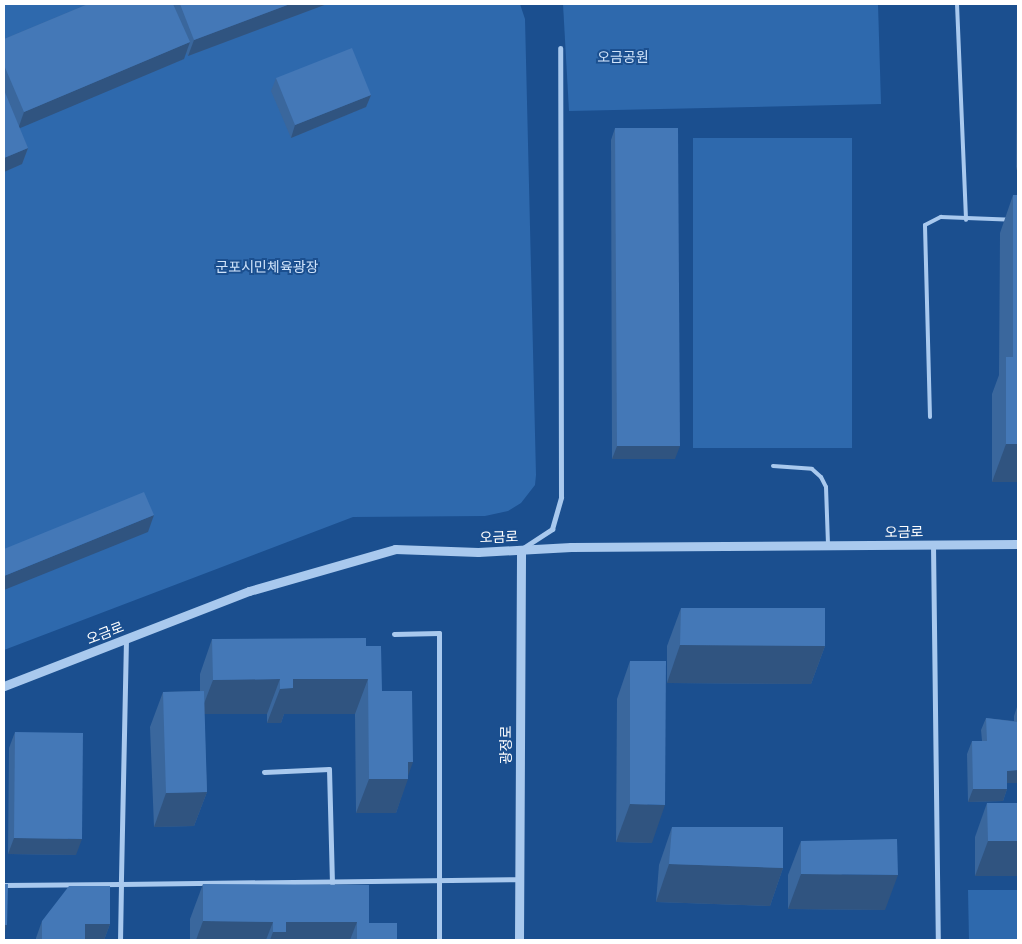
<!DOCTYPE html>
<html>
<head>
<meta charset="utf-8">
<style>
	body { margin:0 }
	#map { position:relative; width:1022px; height:944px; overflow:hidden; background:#1b4f8f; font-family:"Asap Condensed","Noto Sans KR",sans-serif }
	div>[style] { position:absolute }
	.green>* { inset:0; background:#2e69ad }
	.service>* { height:4px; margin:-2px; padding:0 2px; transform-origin:2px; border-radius:2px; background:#a9c9ee }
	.minor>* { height:5px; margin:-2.5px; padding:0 2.5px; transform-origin:2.5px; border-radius:2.5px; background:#a9c9ee }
	.tertiary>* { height:9px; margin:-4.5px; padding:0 4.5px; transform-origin:4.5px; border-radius:4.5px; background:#a9c9ee }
	.wall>* { inset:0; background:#3a679d }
	.shaded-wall>* { inset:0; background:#305480 }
	.building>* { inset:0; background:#4478b7 }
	span { translate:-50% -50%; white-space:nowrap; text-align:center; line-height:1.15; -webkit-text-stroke:4px #1b4f8f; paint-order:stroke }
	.park-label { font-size:14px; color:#cfe3fa }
	.street-label { font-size:14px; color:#fff }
	.frame { position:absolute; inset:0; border:5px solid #fff; pointer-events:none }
</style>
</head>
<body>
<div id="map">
	<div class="green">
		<i style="clip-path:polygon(4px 4px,520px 4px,525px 19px,536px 475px,535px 485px,521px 503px,508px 511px,485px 516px,353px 517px,4px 650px)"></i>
		<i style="clip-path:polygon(563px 4px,878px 4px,881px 104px,569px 111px)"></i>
		<i style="clip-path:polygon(693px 138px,852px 138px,852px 448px,693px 448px)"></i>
		<i style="clip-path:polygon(968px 890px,1018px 890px,1018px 940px,969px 940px)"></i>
	</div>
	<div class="service">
		<i style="left:957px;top:4px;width:216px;rotate:87.6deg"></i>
		<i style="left:930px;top:417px;width:192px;rotate:-91.5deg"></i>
		<i style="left:925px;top:225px;width:18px;rotate:-27deg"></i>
		<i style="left:941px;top:217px;width:77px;rotate:2.2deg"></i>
		<i style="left:773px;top:466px;width:39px;rotate:4deg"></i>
		<i style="left:812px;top:469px;width:12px;rotate:42deg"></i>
		<i style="left:821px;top:477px;width:11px;rotate:63deg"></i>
		<i style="left:826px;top:487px;width:57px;rotate:88deg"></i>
	</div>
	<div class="minor">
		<i style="left:933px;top:545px;width:395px;rotate:89.3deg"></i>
		<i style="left:523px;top:548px;width:35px;rotate:-33deg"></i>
		<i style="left:552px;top:529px;width:33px;rotate:-74deg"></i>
		<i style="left:561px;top:497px;width:449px;rotate:-90.1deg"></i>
		<i style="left:394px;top:634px;width:45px;rotate:-1.3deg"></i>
		<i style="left:439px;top:633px;width:307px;rotate:90deg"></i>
		<i style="left:126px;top:639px;width:245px;rotate:91.2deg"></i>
		<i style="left:121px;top:884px;width:398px;rotate:-0.7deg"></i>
		<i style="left:264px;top:772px;width:65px;rotate:-2.6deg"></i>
		<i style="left:329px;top:769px;width:114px;rotate:88.5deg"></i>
		<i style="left:4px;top:885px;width:117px;rotate:-0.5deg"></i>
		<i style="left:121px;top:884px;width:56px;rotate:91deg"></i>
	</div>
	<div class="tertiary">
		<i style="left:4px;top:686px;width:263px;rotate:-21.2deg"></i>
		<i style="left:249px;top:591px;width:152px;rotate:-16deg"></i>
		<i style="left:395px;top:549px;width:83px;rotate:2.1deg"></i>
		<i style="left:478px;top:552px;width:93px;rotate:-3.1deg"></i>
		<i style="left:571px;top:547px;width:447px;rotate:-0.4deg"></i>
		<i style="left:519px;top:940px;width:390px;rotate:-89.7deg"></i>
	</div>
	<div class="wall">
		<i style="clip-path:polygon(88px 4px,327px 4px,188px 56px,186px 52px,184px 59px,19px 128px,28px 148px,22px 164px,4px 172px,4px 39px)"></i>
		<i style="clip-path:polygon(1017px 4px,1018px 4px,1018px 170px,1016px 170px)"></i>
		<i style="clip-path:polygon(276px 78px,371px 95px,366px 107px,291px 138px,271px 91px)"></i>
		<i style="clip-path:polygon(615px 128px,675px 459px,612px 459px,611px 140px)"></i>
		<i style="clip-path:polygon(1013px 195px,1018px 482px,992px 482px,992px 394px,999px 375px,1000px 233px)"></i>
		<i style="clip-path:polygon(681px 608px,825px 646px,811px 684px,667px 683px,667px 646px)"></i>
		<i style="clip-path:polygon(212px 639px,366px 646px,382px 691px,408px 776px,396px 813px,356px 813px,355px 714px,284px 714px,281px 723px,267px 723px,267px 714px,204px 714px,207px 792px,194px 826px,154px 827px,150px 727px,163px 692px,200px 691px,200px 674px)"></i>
		<i style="clip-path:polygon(630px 661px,652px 843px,616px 842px,617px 699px)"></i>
		<i style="clip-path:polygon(1018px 704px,1018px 783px,1007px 783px,1007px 789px,1003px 801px,968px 802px,967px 754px,972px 741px,982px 741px,981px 730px,986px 718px,1014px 721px,1014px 716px)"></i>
		<i style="clip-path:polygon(15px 732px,76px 855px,8px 854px,9px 748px)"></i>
		<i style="clip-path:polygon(987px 803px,1018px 803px,1018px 876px,975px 876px,975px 837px)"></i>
		<i style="clip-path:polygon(672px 827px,783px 868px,770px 906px,656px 902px,659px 865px)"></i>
		<i style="clip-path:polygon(801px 841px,885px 910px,788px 909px,788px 875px)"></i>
		<i style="clip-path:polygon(203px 884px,369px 923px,397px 940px,190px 940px,190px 919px)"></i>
		<i style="clip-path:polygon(42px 921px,110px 924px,104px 940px,36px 940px,36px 938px)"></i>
	</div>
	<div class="shaded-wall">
		<i style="clip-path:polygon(290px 4px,327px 4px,188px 56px,194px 40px)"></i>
		<i style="clip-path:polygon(190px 42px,184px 59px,18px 129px,24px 112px)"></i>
		<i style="clip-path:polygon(371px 95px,366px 107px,291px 138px,295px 125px)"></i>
		<i style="clip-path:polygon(28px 148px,22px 164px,4px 172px,4px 158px)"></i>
		<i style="clip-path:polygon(1018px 163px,1018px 170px,1016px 170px)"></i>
		<i style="clip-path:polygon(1006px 444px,1018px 444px,1018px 482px,992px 482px)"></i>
		<i style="clip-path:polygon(617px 446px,680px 446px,675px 459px,612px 459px)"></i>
		<i style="clip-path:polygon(154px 515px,148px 532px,4px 590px,4px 576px)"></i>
		<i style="clip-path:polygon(680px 645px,825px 646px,811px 684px,667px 683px)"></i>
		<i style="clip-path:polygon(280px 679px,267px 714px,200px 714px,213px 680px)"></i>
		<i style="clip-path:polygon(293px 679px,368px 679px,355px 714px,284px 714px,281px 723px,267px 723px,280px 689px)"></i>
		<i style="clip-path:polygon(408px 762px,413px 762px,407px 779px,408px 779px,396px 813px,356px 813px,369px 779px)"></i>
		<i style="clip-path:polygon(1018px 770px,1018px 783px,1002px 783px,1007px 771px)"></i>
		<i style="clip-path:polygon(973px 789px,1007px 789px,1003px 801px,968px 802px)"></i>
		<i style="clip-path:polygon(207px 792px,194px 826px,154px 827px,166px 793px)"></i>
		<i style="clip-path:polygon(630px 804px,665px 805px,652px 843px,616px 842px)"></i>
		<i style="clip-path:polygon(14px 838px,82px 839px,76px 855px,8px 854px)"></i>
		<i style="clip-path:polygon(988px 841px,1018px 841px,1018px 876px,975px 876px)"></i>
		<i style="clip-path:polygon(669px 864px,783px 868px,770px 906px,656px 902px)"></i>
		<i style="clip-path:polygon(801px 874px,898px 875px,885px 910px,788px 909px)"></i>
		<i style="clip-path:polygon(203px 921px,273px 922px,266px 940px,196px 940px)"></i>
		<i style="clip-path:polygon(286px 922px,357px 922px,350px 940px,270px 940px,273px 932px)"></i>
		<i style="clip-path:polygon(85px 924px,110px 924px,104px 940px,79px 940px)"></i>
		<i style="clip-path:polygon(4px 925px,7px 925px,4px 935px)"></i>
	</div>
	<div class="building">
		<i style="clip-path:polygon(88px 4px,173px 4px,190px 42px,24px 112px,4px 65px,4px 39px)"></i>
		<i style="clip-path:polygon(180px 4px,290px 4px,194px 40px)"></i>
		<i style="clip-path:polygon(352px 48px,371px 95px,295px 125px,276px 78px)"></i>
		<i style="clip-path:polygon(4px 90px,28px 148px,4px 158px)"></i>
		<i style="clip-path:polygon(615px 128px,678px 128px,680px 446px,617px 446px)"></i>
		<i style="clip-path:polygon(1013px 195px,1018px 195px,1018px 444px,1006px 444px,1006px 357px,1013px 357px)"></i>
		<i style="clip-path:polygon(144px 492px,154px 515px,4px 576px,4px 549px)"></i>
		<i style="clip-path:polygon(681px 608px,825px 608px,825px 646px,680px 645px)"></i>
		<i style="clip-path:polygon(366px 638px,366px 646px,381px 646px,382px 691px,412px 691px,413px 762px,408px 762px,408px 779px,369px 779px,368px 679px,293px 679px,293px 688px,280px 689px,280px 679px,213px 680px,212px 639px)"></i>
		<i style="clip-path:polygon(630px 661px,666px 661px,665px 805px,630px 804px)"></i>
		<i style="clip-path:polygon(204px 691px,207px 792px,166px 793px,163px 692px)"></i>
		<i style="clip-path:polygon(986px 718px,1018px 722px,1018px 770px,1007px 771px,1007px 789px,973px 789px,972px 741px,987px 741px)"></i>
		<i style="clip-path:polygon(15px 732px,83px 733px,82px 839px,14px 838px)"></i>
		<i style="clip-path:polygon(987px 803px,1018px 803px,1018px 841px,988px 841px)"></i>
		<i style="clip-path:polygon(672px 827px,783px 827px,783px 868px,669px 864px)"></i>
		<i style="clip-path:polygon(897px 839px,898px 875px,801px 874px,801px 841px)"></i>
		<i style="clip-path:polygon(4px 884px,8px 884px,7px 925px,4px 925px)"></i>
		<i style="clip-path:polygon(203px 884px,369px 885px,369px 923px,397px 923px,397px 940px,357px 940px,357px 922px,286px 922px,286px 932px,273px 932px,273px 922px,203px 921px)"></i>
		<i style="clip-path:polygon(69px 886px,110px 886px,110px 924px,85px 924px,85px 940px,42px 940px,42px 921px)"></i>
	</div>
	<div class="park-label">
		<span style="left:623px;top:57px">오금공원</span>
		<span style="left:267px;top:267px">군포시민체육광장</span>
	</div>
	<div class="street-label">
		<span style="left:904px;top:532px;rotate:-1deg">오금로</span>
		<span style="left:499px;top:537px;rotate:-2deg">오금로</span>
		<span style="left:105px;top:633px;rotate:-21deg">오금로</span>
		<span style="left:506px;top:745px;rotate:-90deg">광정로</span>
	</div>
	<div class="frame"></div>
</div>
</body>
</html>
